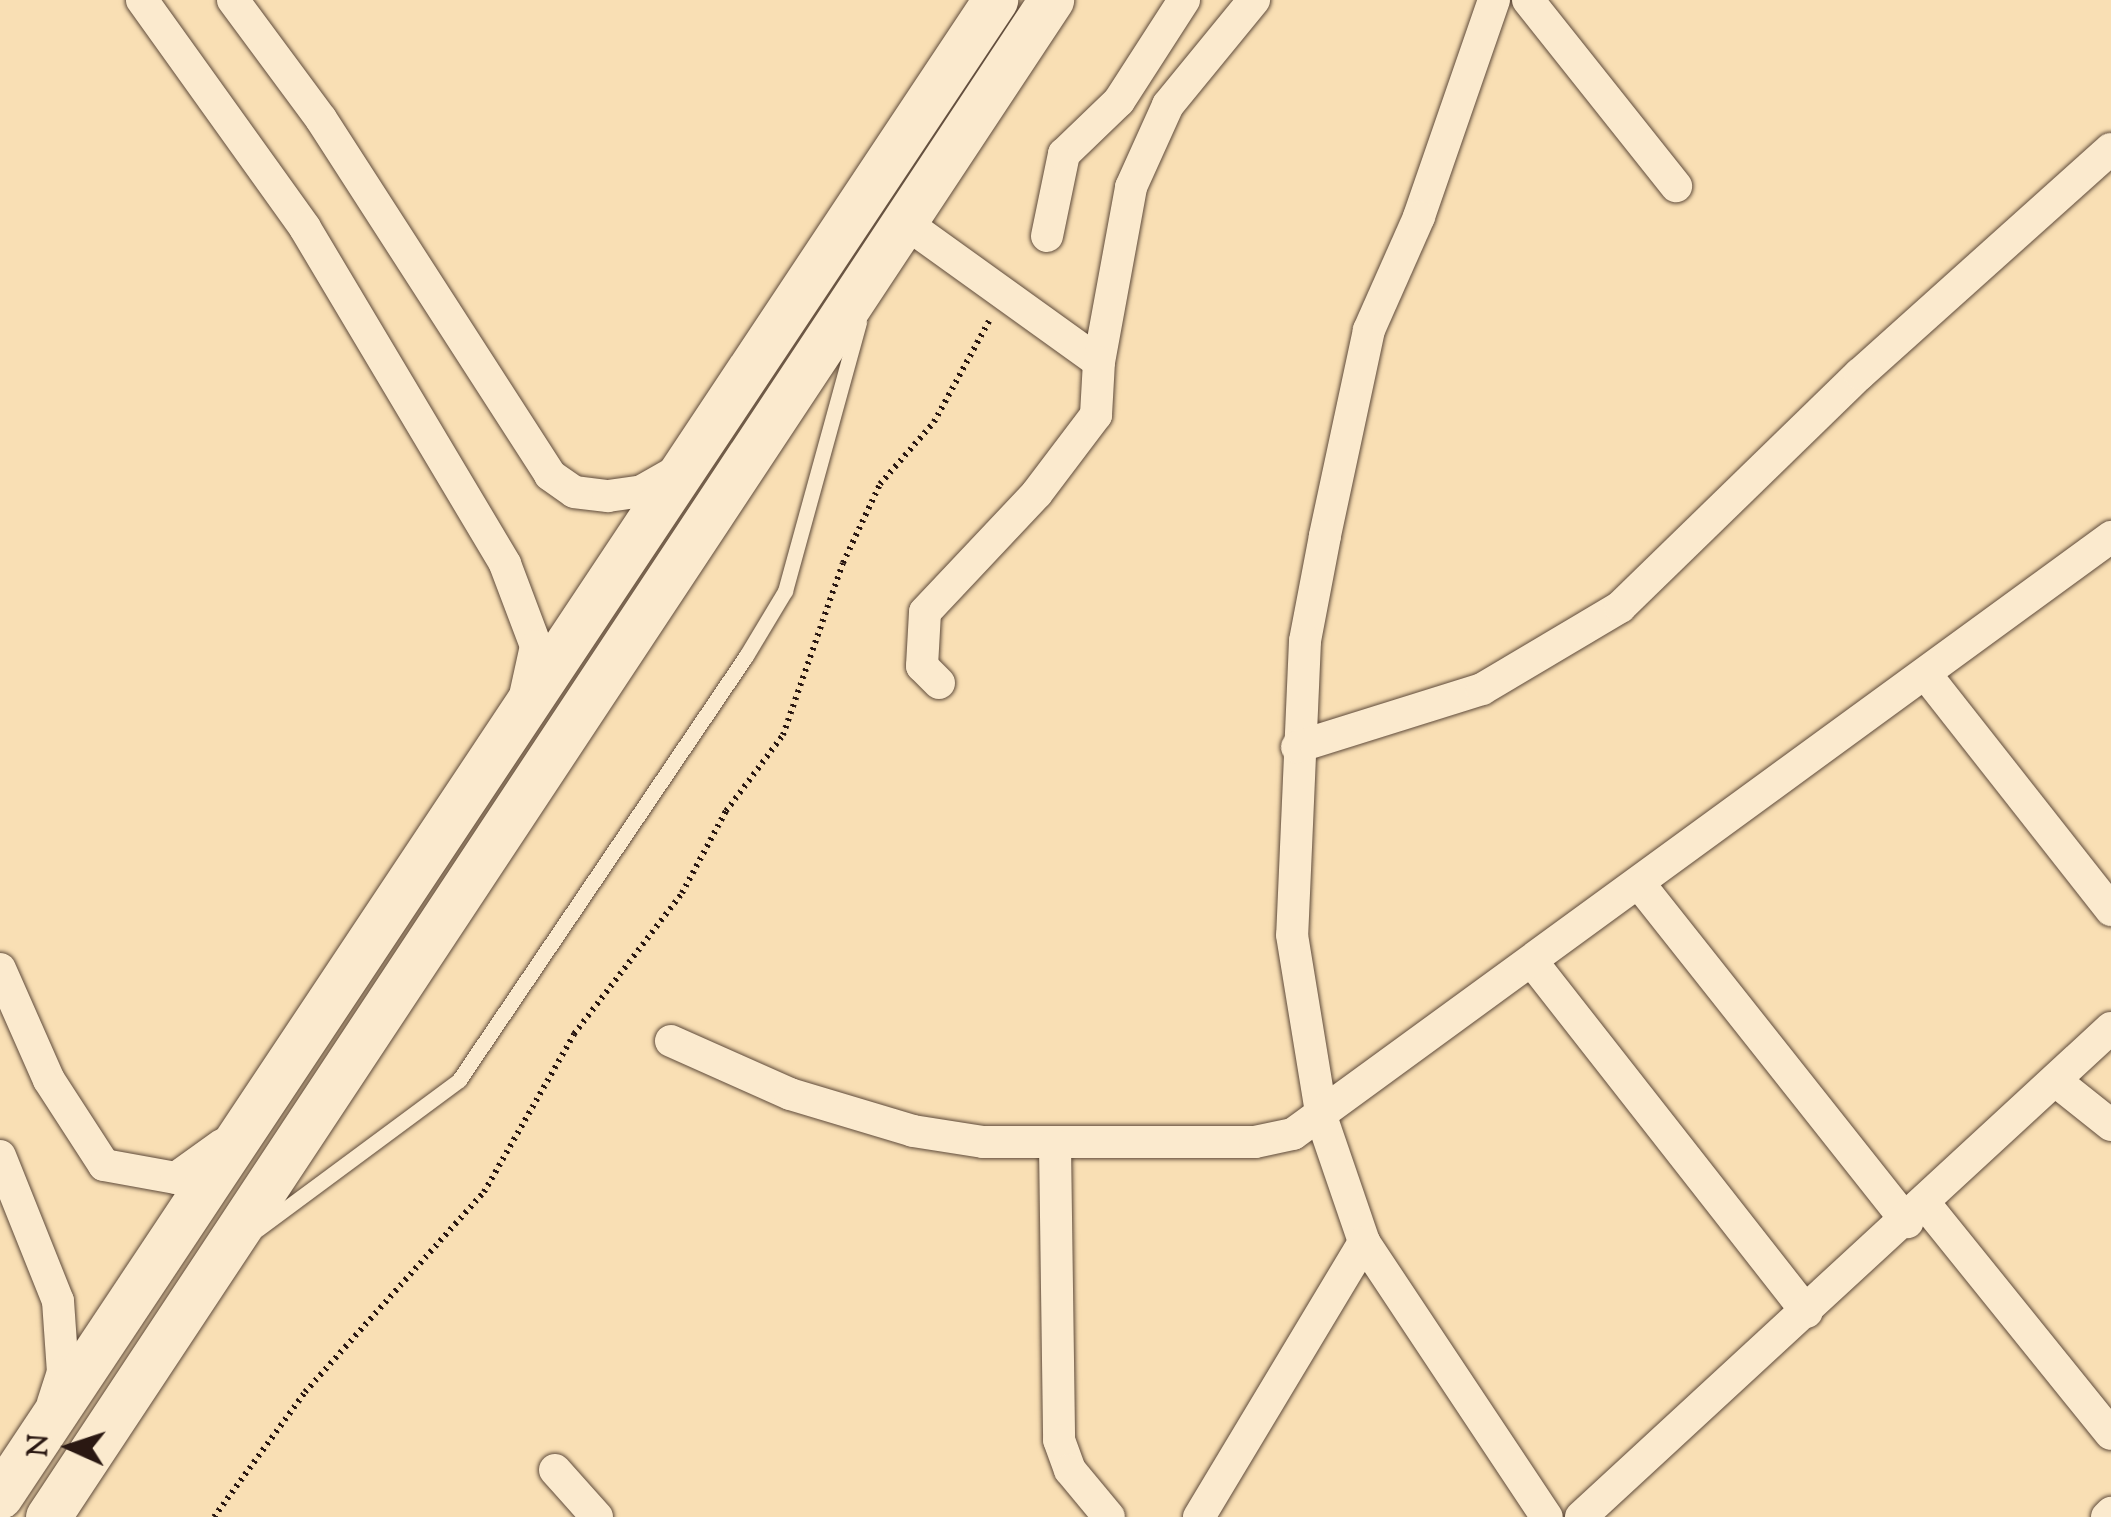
<!DOCTYPE html>
<html>
<head>
<meta charset="utf-8">
<style>
	body { margin:0 }
	#map { position:relative; width:2111px; height:1517px; overflow:hidden; background:#f9dfb4; font-family:"Sorts Mill Goudy",serif }
	div>[style] { position:absolute }
	.path>* { height:6px; margin-top:-3px; transform-origin:0; background:repeating-linear-gradient(90deg,#2a1812 0 2.5px,transparent 0 7.5px) }
	.roads { filter:drop-shadow(0 0 2px #5e4a3a) drop-shadow(0 0 2px #5e4a3a) }
	.lane>* { height:15px; margin:-7.5px; padding:0 7.5px; transform-origin:7.5px; border-radius:7.5px; background:#fbeace }
	.street>* { height:32px; margin:-16px; padding:0 16px; transform-origin:16px; border-radius:16px; background:#fbeace }
	.secondary>* { height:45px; margin:-22.5px; padding:0 22.5px; transform-origin:22.5px; border-radius:22.5px; background:#fbeace }
	span { translate:-50% -50%; white-space:nowrap; text-align:center; line-height:1.15; -webkit-text-stroke:9px #fbeace; paint-order:stroke }
	.north { position:absolute; left:20px; top:1397px; width:100px; height:100px; -webkit-text-stroke:8px #fbeace; paint-order:stroke; rotate:273deg; font-size:28px; font-weight:700; line-height:40px; text-align:center; color:#2a1812 }
	.north::after { content:''; display:block; margin:auto; width:35px; height:45px; background:#2a1812; clip-path:polygon(50% 0,100% 100%,50% 72%,0 100%) }
</style>
</head>
<body>
<div id="map">
	<div class="path">
		<i style="left:214px;top:1517px;width:155px;rotate:-53.9deg"></i>
		<i style="left:305px;top:1392px;width:268px;rotate:-48.2deg"></i>
		<i style="left:484px;top:1192px;width:182px;rotate:-60.3deg"></i>
		<i style="left:574px;top:1034px;width:178px;rotate:-52.5deg"></i>
		<i style="left:682px;top:893px;width:93px;rotate:-61.8deg"></i>
		<i style="left:726px;top:811px;width:95px;rotate:-53.1deg"></i>
		<i style="left:783px;top:735px;width:182px;rotate:-70.8deg"></i>
		<i style="left:843px;top:563px;width:87px;rotate:-64.9deg"></i>
		<i style="left:880px;top:484px;width:82px;rotate:-48.9deg"></i>
		<i style="left:934px;top:422px;width:115px;rotate:-61.4deg"></i>
	</div>
	<div class="roads">
		<div class="lane">
			<i style="left:258px;top:1229px;width:250px;rotate:-36.5deg"></i>
			<i style="left:459px;top:1080px;width:512px;rotate:-55.91deg"></i>
			<i style="left:746px;top:656px;width:76px;rotate:-59deg"></i>
			<i style="left:785px;top:591px;width:279px;rotate:-74.6deg"></i>
		</div>
		<div class="street">
			<i style="left:142px;top:0;width:280px;rotate:54.4deg"></i>
			<i style="left:305px;top:228px;width:391px;rotate:59.2deg"></i>
			<i style="left:505px;top:564px;width:88px;rotate:69.3deg"></i>
			<i style="left:536px;top:646px;width:51px;rotate:102.4deg"></i>
			<i style="left:233px;top:0;width:148px;rotate:53.5deg"></i>
			<i style="left:321px;top:119px;width:423px;rotate:57.2deg"></i>
			<i style="left:550px;top:475px;width:29px;rotate:35deg"></i>
			<i style="left:574px;top:492px;width:34px;rotate:7deg"></i>
			<i style="left:608px;top:496px;width:34px;rotate:-8deg"></i>
			<i style="left:642px;top:491px;width:40px;rotate:-29.7deg"></i>
			<i style="left:1494px;top:0;width:230px;rotate:109.1deg"></i>
			<i style="left:1419px;top:217px;width:124px;rotate:113.9deg"></i>
			<i style="left:1369px;top:330px;width:211px;rotate:102.1deg"></i>
			<i style="left:1325px;top:536px;width:107px;rotate:100.8deg"></i>
			<i style="left:1305px;top:641px;width:294px;rotate:92.5deg"></i>
			<i style="left:1292px;top:935px;width:186px;rotate:80.7deg"></i>
			<i style="left:1322px;top:1119px;width:130px;rotate:71.1deg"></i>
			<i style="left:1364px;top:1242px;width:330px;rotate:56.4deg"></i>
			<i style="left:1528px;top:0;width:238px;rotate:51.5deg"></i>
			<i style="left:907px;top:224px;width:236px;rotate:35.7deg"></i>
			<i style="left:1099px;top:362px;width:178px;rotate:-79.6deg"></i>
			<i style="left:1131px;top:187px;width:90px;rotate:-65.7deg"></i>
			<i style="left:1168px;top:105px;width:136px;rotate:-50.7deg"></i>
			<i style="left:1047px;top:236px;width:84px;rotate:-78.3deg"></i>
			<i style="left:1064px;top:154px;width:76px;rotate:-43.9deg"></i>
			<i style="left:1119px;top:101px;width:120px;rotate:-57.2deg"></i>
			<i style="left:1927px;top:676px;width:298px;rotate:51.8deg"></i>
			<i style="left:939px;top:683px;width:24px;rotate:-135deg"></i>
			<i style="left:922px;top:666px;width:54px;rotate:-86.8deg"></i>
			<i style="left:925px;top:612px;width:163px;rotate:-46.7deg"></i>
			<i style="left:1037px;top:493px;width:98px;rotate:-52.9deg"></i>
			<i style="left:1096px;top:415px;width:53px;rotate:-86.8deg"></i>
			<i style="left:1297px;top:747px;width:194px;rotate:-17.4deg"></i>
			<i style="left:1482px;top:689px;width:161px;rotate:-30.7deg"></i>
			<i style="left:1620px;top:607px;width:334px;rotate:-44.2deg"></i>
			<i style="left:1860px;top:374px;width:337px;rotate:-41.9deg"></i>
			<i style="left:1641px;top:886px;width:429px;rotate:51.6deg"></i>
			<i style="left:1534px;top:964px;width:442px;rotate:51.9deg"></i>
			<i style="left:0;top:969px;width:121px;rotate:66.2deg"></i>
			<i style="left:49px;top:1080px;width:101px;rotate:57.1deg"></i>
			<i style="left:104px;top:1165px;width:73px;rotate:10.2deg"></i>
			<i style="left:176px;top:1178px;width:57px;rotate:-35.7deg"></i>
			<i style="left:671px;top:1041px;width:130px;rotate:24deg"></i>
			<i style="left:790px;top:1094px;width:128px;rotate:16.7deg"></i>
			<i style="left:913px;top:1131px;width:71px;rotate:8.9deg"></i>
			<i style="left:983px;top:1142px;width:272px"></i>
			<i style="left:1255px;top:1142px;width:39px;rotate:-12deg"></i>
			<i style="left:1293px;top:1134px;width:1013px;rotate:-36.12deg"></i>
			<i style="left:2057px;top:1082px;width:69px;rotate:38.5deg"></i>
			<i style="left:1055px;top:1145px;width:295px;rotate:89.2deg"></i>
			<i style="left:1059px;top:1440px;width:32px;rotate:70deg"></i>
			<i style="left:1070px;top:1470px;width:61px;rotate:50.3deg"></i>
			<i style="left:0;top:1156px;width:156px;rotate:68.2deg"></i>
			<i style="left:58px;top:1301px;width:71px;rotate:86deg"></i>
			<i style="left:63px;top:1372px;width:33px;rotate:108deg"></i>
			<i style="left:1926px;top:1205px;width:294px;rotate:51.1deg"></i>
			<i style="left:555px;top:1470px;width:63px;rotate:48.2deg"></i>
			<i style="left:1199px;top:1517px;width:321px;rotate:-59deg"></i>
			<i style="left:1581px;top:1517px;width:721px;rotate:-42.7deg"></i>
			<i style="left:2107px;top:1517px;width:6px;rotate:-45deg"></i>
		</div>
		<div class="secondary">
			<i style="left:0;top:1496px;width:1797px;rotate:-56.37deg"></i>
			<i style="left:48px;top:1517px;width:1819px;rotate:-56.53deg"></i>
		</div>
	</div>
	<div class="north">N</div>
</div>
</body>
</html>
